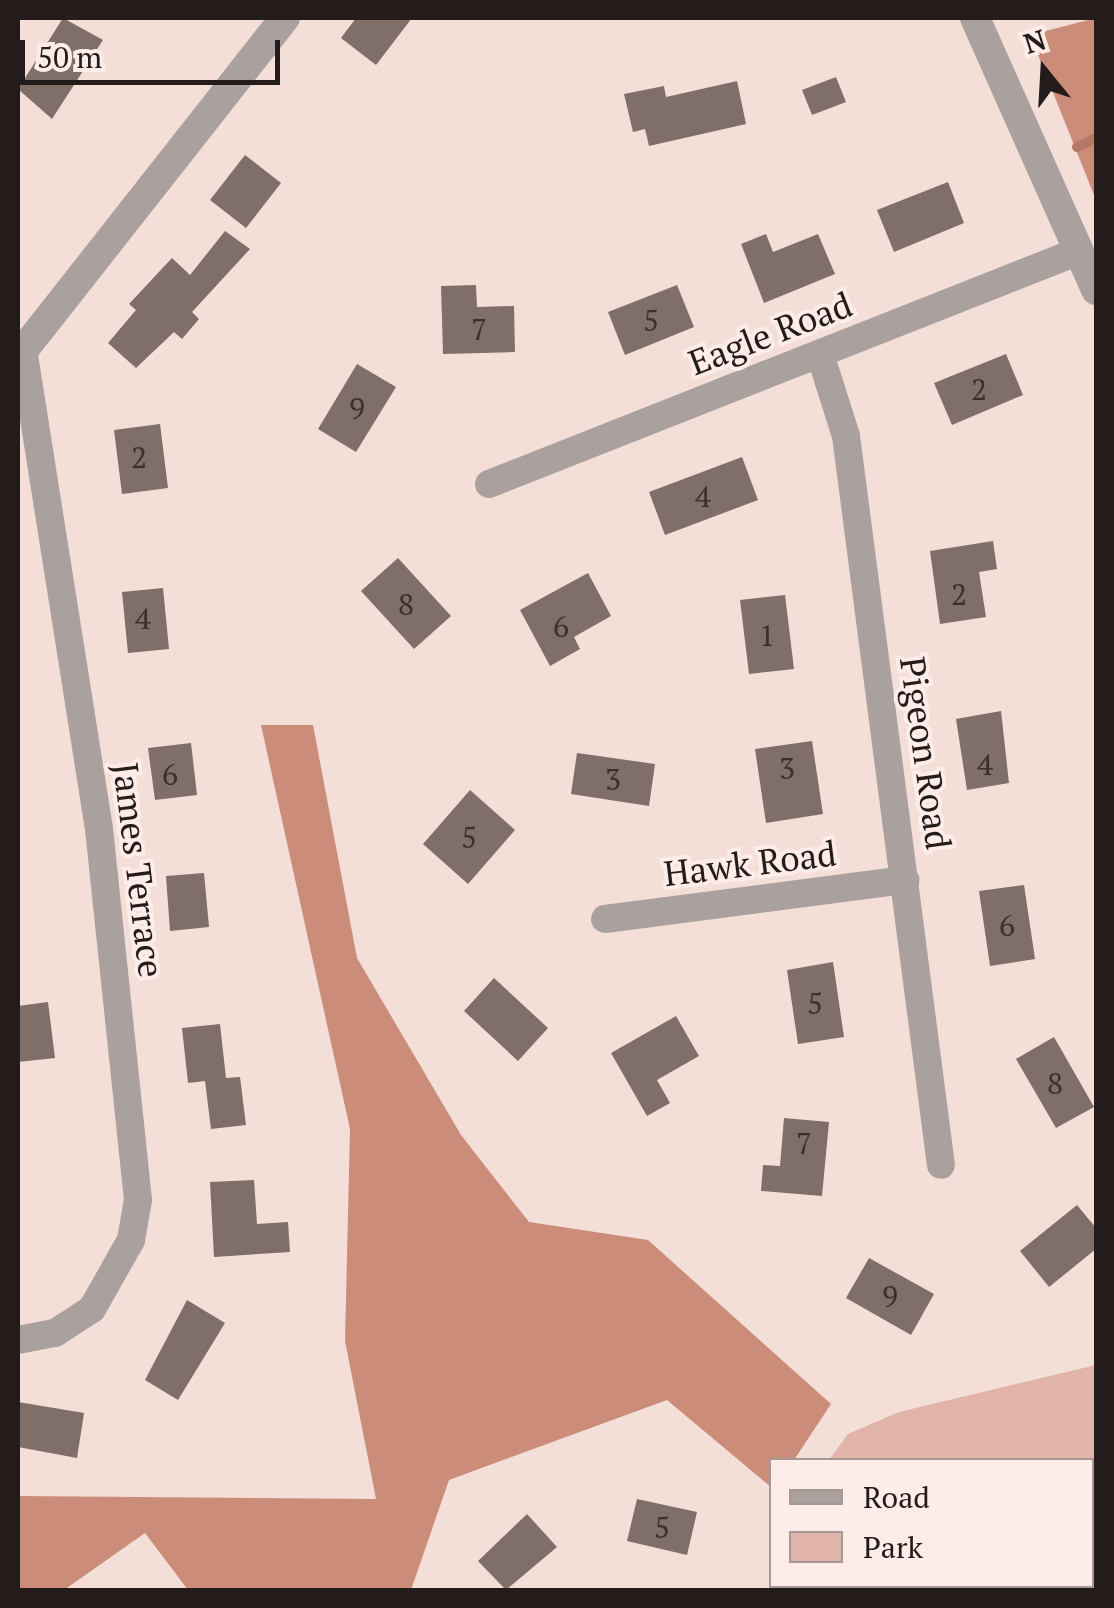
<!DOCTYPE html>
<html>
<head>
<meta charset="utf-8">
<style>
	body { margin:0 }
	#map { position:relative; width:1114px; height:1608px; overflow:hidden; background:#f3ded8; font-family:"PT Serif",serif }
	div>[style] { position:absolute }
	.green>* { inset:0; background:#e0b4a8 }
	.forest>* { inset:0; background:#cc8c7a }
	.stream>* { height:10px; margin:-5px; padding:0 5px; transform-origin:5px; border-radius:5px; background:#b67866 }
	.building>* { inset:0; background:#806e68 }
	.minor>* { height:28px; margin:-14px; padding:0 14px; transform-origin:14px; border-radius:14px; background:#aaa19e }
	.tertiary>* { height:30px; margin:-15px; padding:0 15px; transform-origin:15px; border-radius:15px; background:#aaa19e }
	span { translate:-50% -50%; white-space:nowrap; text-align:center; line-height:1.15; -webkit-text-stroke:8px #fdece7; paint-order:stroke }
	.number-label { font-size:30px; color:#3b302e }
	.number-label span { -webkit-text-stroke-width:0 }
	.street-label { font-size:35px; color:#241c1a }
	.frame { position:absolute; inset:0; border:20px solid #241c1a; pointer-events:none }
	.legend { position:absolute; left:769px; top:1458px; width:325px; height:130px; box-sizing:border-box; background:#fdece7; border:2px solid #a69995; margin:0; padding:12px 18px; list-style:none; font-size:30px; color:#241c1a }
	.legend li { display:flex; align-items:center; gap:20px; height:50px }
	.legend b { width:50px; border:2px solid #a69995 }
	.north { position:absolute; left:994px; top:20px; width:100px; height:100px; -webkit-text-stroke:8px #fdece7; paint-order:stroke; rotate:342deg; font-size:28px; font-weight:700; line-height:40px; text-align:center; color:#241c1a }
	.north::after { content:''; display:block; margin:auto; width:35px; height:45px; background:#241c1a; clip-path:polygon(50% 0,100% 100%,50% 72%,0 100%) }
	.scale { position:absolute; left:20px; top:40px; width:260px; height:45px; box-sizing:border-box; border:5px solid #241c1a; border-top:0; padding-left:12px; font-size:30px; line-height:35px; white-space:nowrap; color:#241c1a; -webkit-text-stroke:8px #fdece7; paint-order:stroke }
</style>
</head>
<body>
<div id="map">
	<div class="green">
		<i style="clip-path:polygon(1096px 1365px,1096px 1532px,1092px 1460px,829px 1460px,848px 1434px,899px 1412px)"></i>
	</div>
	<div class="forest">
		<i style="clip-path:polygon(1096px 18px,1096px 200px,1030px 35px)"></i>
		<i style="clip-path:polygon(261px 725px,313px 725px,357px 958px,461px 1135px,529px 1222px,648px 1240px,831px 1404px,794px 1460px,772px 1460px,771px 1487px,667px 1400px,449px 1480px,411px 1590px,188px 1590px,145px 1533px,64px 1590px,18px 1590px,18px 1496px,376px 1499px,345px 1341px,350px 1129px)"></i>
	</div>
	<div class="stream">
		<i style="left:1077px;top:147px;width:21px;rotate:-25deg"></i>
	</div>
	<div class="building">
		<i style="clip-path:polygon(63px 18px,103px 40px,52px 119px,18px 89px)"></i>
		<i style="clip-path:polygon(356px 18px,412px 18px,376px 65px,341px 38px)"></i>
		<i style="clip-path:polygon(836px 77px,846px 102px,812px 115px,802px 90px)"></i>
		<i style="clip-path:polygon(737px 81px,746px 124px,649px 146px,645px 129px,633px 132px,624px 94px,664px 86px,666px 97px)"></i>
		<i style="clip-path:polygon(245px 155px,281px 183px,246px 228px,210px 200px)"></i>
		<i style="clip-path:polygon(948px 182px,964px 223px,894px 252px,877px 210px)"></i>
		<i style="clip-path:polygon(225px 231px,250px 249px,192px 312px,199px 319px,182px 339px,174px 332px,136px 368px,108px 343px,136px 310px,129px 304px,172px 258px,190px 275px)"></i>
		<i style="clip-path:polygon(766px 234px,773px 252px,818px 234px,835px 274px,764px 303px,741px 244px)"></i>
		<i style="clip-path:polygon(476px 285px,477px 307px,514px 306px,515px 352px,443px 354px,441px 286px)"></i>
		<i style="clip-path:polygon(677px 285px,694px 327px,625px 355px,608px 312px)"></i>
		<i style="clip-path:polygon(1006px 354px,1023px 395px,952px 425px,934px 383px)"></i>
		<i style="clip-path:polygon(357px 364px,396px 387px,356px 452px,318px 429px)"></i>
		<i style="clip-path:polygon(160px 424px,168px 488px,122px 494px,114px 430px)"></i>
		<i style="clip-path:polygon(742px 457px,758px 500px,665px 535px,649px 492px)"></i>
		<i style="clip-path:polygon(993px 541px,997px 569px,979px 572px,986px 617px,940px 624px,930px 551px)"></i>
		<i style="clip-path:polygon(398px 558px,451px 616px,414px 649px,361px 591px)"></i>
		<i style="clip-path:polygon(588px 573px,611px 616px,574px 637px,580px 649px,550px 666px,520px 610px)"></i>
		<i style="clip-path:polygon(163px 588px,169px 649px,128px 653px,122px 592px)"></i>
		<i style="clip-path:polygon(785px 595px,794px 669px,749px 674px,740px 600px)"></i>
		<i style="clip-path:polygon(1001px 711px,1009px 783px,967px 790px,956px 719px)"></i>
		<i style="clip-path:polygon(812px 741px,823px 814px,766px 823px,755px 749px)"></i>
		<i style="clip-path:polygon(191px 743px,197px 795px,155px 800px,148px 748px)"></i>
		<i style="clip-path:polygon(577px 753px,655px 764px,649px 806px,571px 794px)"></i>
		<i style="clip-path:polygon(470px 790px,515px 830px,468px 884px,423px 844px)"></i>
		<i style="clip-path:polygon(204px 873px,209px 927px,170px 931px,166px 876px)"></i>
		<i style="clip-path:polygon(1024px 885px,1035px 959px,990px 966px,979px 891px)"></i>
		<i style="clip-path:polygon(833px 962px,844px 1037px,798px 1044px,787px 970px)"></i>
		<i style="clip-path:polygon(494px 978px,548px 1028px,518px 1061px,464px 1011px)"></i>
		<i style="clip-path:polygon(48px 1002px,55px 1058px,18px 1062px,18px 1006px)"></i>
		<i style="clip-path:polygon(676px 1016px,699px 1056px,657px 1080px,670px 1103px,647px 1116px,611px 1053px)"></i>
		<i style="clip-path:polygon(220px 1024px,226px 1078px,240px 1077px,246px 1125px,211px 1129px,205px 1081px,188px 1083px,182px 1028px)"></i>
		<i style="clip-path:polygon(1054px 1037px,1094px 1107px,1056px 1128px,1016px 1059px)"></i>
		<i style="clip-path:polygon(784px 1118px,829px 1122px,822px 1196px,761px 1191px,763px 1165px,780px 1166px)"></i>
		<i style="clip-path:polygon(254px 1180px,257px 1224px,288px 1222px,290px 1252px,214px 1257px,210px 1182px)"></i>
		<i style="clip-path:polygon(1077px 1205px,1096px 1228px,1096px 1249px,1049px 1287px,1020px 1251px)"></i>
		<i style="clip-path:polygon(869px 1258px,934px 1294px,911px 1335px,846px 1298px)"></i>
		<i style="clip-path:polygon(187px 1300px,225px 1323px,178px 1400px,145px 1380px)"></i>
		<i style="clip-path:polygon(18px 1402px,84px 1413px,77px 1458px,18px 1447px)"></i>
		<i style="clip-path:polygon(637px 1499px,697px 1512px,687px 1555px,627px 1541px)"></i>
		<i style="clip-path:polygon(527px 1514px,557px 1547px,506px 1590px,478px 1561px)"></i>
	</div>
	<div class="minor">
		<i style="left:820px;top:354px;width:86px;rotate:72.4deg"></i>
		<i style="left:846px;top:436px;width:735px;rotate:82.58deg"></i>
		<i style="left:489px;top:484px;width:634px;rotate:-21.55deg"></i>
		<i style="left:605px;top:919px;width:303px;rotate:-7.4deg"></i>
		<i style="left:18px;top:1340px;width:38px;rotate:-11deg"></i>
		<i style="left:55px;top:1333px;width:44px;rotate:-33deg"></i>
		<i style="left:92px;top:1309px;width:79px;rotate:-60.5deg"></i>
		<i style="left:131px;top:1240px;width:41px;rotate:-80.1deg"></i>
		<i style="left:138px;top:1200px;width:373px;rotate:-96deg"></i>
		<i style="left:99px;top:829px;width:486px;rotate:-99deg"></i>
	</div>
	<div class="tertiary">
		<i style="left:975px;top:18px;width:298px;rotate:66deg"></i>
		<i style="left:18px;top:357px;width:432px;rotate:-51.8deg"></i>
	</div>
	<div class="number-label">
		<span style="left:651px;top:320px">5</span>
		<span style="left:479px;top:329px">7</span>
		<span style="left:979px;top:389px">2</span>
		<span style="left:357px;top:408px">9</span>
		<span style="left:139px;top:457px">2</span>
		<span style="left:703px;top:496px">4</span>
		<span style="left:959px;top:594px">2</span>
		<span style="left:406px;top:604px">8</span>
		<span style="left:143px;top:618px">4</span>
		<span style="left:561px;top:626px">6</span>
		<span style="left:767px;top:635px">1</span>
		<span style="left:985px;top:764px">4</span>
		<span style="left:787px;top:768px">3</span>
		<span style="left:170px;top:774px">6</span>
		<span style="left:613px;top:779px">3</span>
		<span style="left:469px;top:837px">5</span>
		<span style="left:1007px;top:925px">6</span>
		<span style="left:815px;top:1003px">5</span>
		<span style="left:1055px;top:1083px">8</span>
		<span style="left:804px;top:1143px">7</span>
		<span style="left:890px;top:1296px">9</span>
		<span style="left:662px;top:1527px">5</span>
	</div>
	<div class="street-label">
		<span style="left:770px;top:333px;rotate:-21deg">Eagle Road</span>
		<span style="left:926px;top:753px;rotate:82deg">Pigeon Road</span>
		<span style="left:750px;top:863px;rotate:-7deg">Hawk Road</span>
		<span style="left:139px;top:870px;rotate:83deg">James Terrace</span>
	</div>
	<div class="frame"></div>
	<ul class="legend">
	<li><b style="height:12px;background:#aaa19e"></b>Road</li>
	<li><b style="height:28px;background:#e0b4a8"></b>Park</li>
	</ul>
	<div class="north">N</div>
	<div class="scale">50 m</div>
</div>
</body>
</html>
